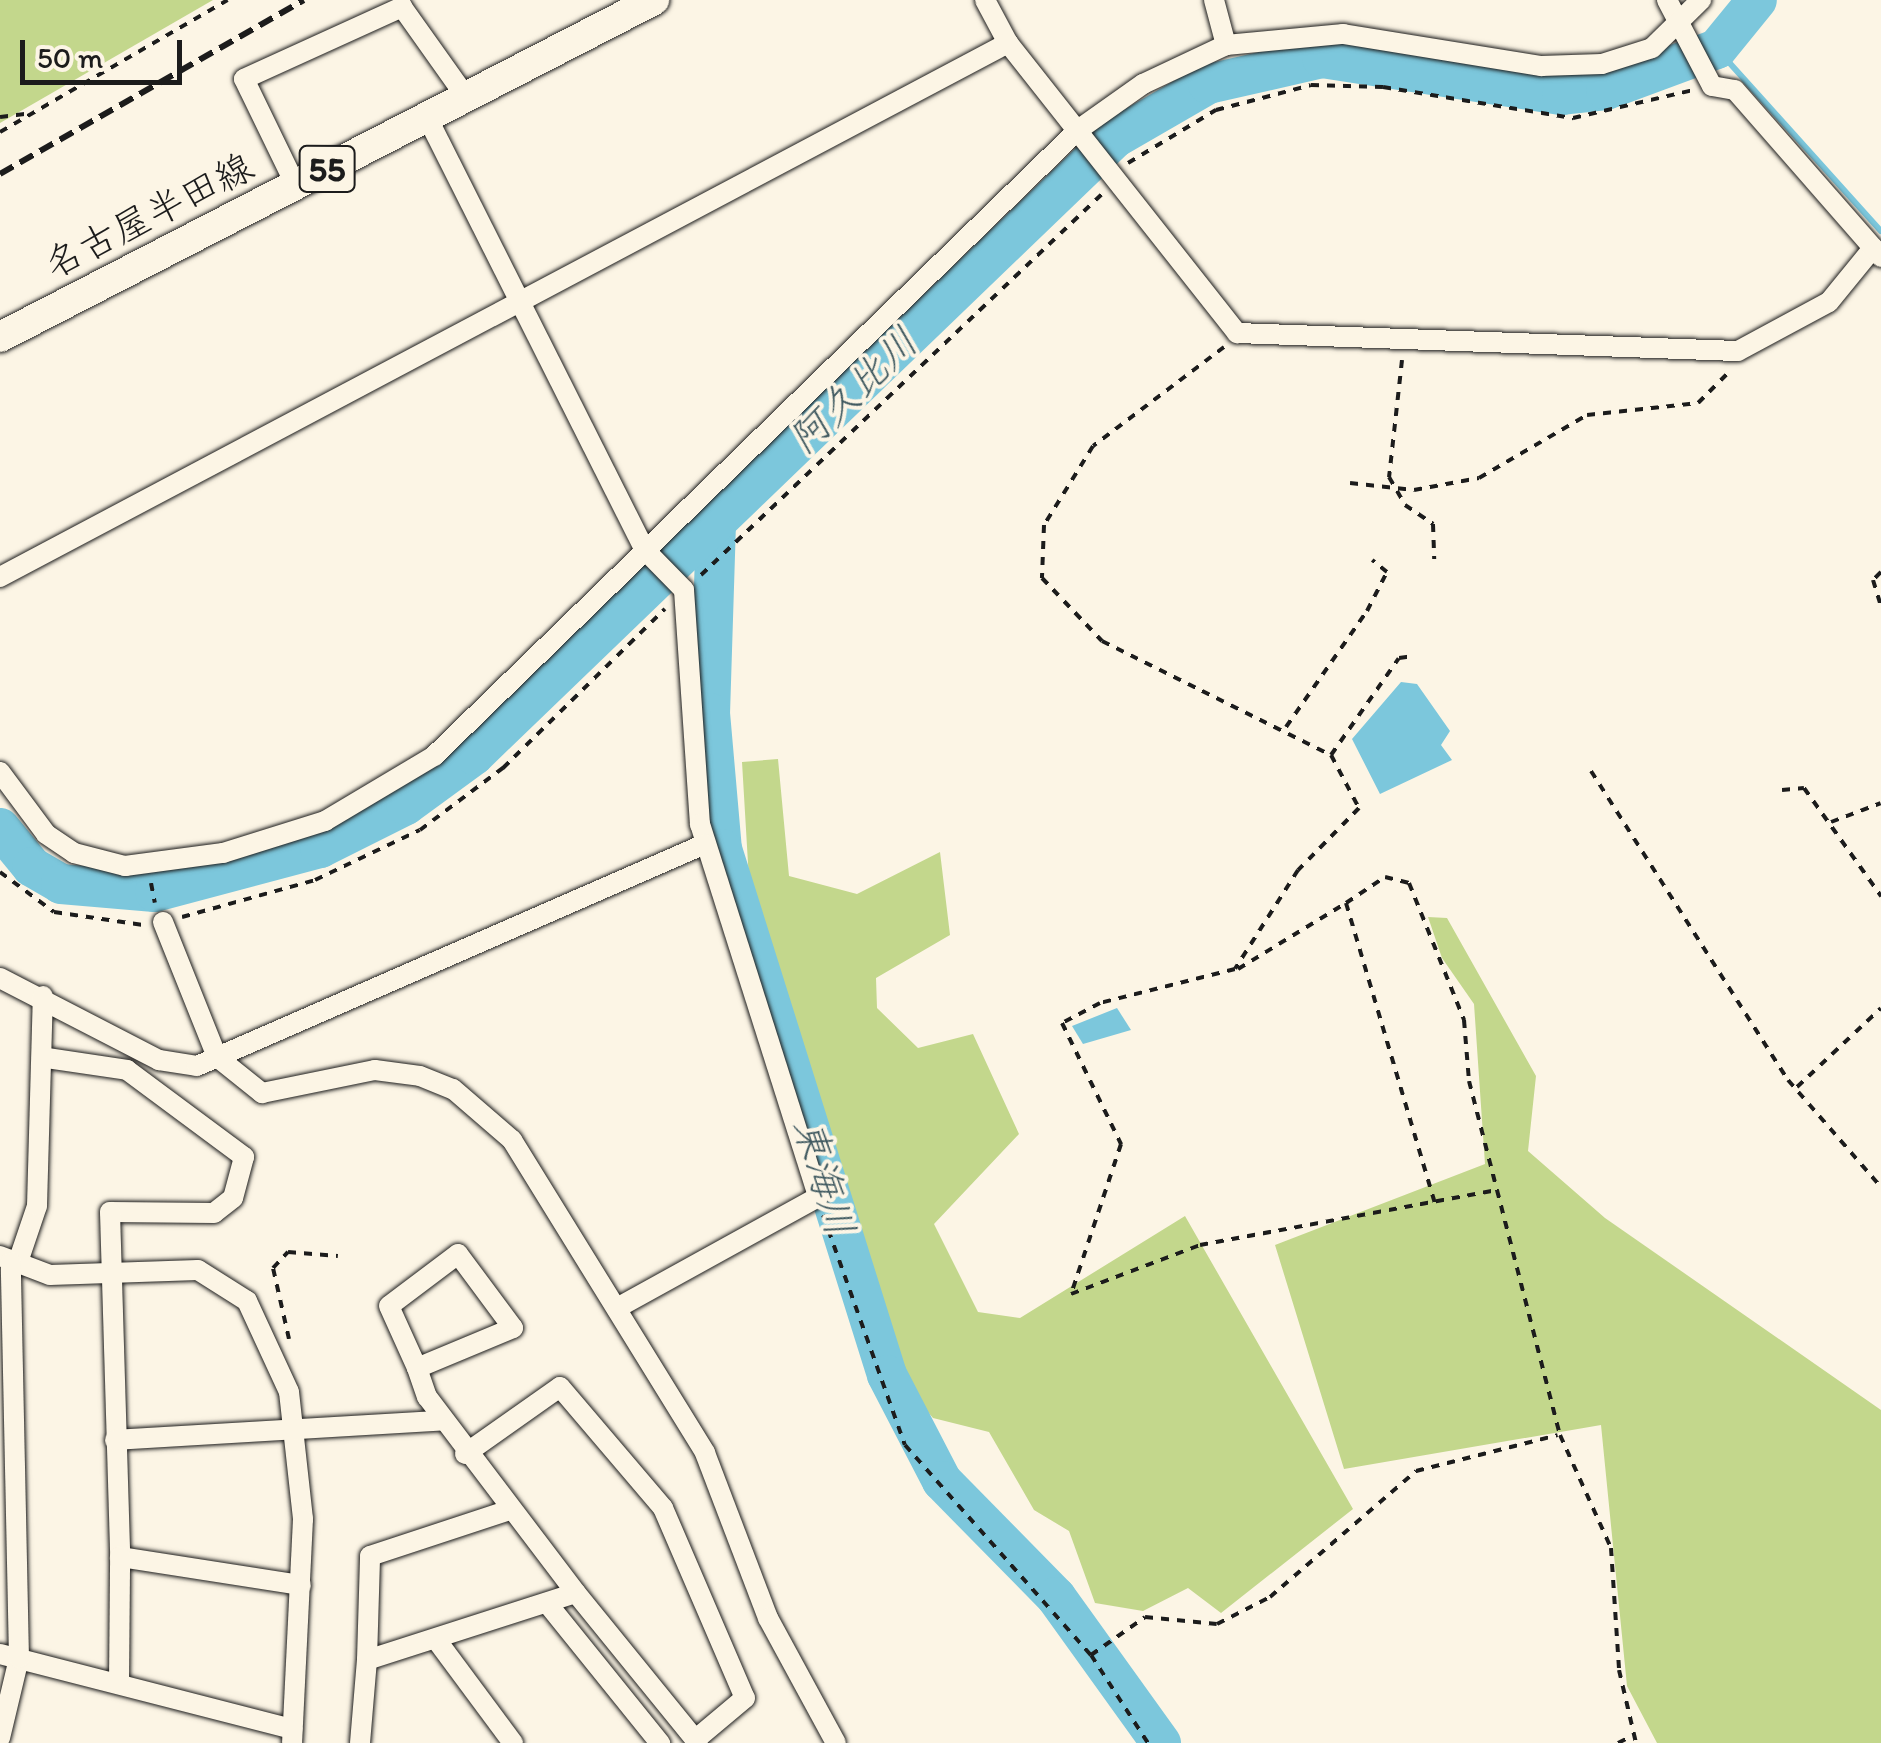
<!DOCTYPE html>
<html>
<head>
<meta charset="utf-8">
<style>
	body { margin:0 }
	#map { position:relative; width:1881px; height:1743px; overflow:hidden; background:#fcf5e5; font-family:Itim,"Klee One",sans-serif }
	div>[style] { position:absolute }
	.green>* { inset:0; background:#c3d78c }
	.water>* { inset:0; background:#7cc7dc }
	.stream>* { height:6px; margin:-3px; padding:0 3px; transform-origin:3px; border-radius:3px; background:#7cc7dc }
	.river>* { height:40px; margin:-20px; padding:0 20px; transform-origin:20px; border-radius:20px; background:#7cc7dc }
	.path>* { height:4px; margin-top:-2px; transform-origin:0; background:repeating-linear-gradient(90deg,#1c1c1c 0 8px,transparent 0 16px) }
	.roads { filter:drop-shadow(0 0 2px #1c1c1c) drop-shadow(0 0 2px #1c1c1c) }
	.street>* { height:20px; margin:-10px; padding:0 10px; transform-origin:10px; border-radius:10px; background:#fcf5e5 }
	.primary>* { height:30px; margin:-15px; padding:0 15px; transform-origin:15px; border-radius:15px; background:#fcf5e5 }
	.rail>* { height:6px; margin-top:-3px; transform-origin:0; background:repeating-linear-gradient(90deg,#1c1c1c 0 15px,transparent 0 23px) }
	span { translate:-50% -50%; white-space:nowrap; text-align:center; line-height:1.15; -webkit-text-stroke:8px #fcf5e5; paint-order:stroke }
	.shield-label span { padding:2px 8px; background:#fcf5e5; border:2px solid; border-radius:8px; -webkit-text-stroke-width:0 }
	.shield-label { font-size:35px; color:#1c1c1c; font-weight:700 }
	.street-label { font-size:38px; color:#1c1c1c }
	.water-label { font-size:40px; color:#3e585f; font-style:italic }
	.scale { position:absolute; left:20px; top:40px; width:162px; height:45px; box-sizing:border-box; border:5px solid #1c1c1c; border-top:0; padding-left:12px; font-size:30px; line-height:35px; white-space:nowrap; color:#1c1c1c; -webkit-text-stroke:8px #fcf5e5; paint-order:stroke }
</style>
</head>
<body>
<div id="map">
	<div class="green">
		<i style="clip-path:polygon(0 0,213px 0,0 123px)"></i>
		<i style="clip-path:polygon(778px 759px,789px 876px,857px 894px,940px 852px,950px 935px,876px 978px,877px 1008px,918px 1048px,973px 1034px,1019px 1134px,934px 1224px,978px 1312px,1020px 1318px,1185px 1216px,1353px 1509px,1221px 1613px,1188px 1588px,1143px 1611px,1095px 1603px,1069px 1531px,1034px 1510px,989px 1432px,933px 1418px,897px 1376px,751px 914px,742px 762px)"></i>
		<i style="clip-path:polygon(1428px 917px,1447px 918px,1536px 1076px,1528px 1151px,1605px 1218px,1881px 1410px,1881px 1743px,1657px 1743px,1627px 1686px,1601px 1425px,1344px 1469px,1275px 1245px,1485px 1164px,1474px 1004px,1442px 958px)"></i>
	</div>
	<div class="water">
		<i style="clip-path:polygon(1401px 682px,1417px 684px,1450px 731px,1441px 745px,1452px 760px,1380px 794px,1352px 739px)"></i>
		<i style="clip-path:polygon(1117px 1008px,1131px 1030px,1083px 1044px,1072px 1026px)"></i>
	</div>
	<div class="stream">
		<i style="left:1717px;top:49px;width:245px;rotate:48deg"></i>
	</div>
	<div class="river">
		<i style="left:716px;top:523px;width:190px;rotate:91.8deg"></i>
		<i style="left:710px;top:713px;width:137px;rotate:85deg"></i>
		<i style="left:722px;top:849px;width:551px;rotate:72.58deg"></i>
		<i style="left:887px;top:1375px;width:119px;rotate:62.6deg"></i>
		<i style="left:942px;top:1481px;width:163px;rotate:45.5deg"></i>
		<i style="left:1056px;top:1597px;width:180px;rotate:54.3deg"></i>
		<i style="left:0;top:828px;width:50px;rotate:50.6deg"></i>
		<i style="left:32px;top:867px;width:34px;rotate:30deg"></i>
		<i style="left:61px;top:884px;width:94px;rotate:4.9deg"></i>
		<i style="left:155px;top:892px;width:171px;rotate:-14.9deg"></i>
		<i style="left:320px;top:848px;width:96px;rotate:-26.6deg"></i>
		<i style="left:406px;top:805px;width:84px;rotate:-36.3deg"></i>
		<i style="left:474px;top:755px;width:890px;rotate:-43.91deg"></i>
		<i style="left:1115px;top:138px;width:108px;rotate:-30.1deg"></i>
		<i style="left:1208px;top:84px;width:117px;rotate:-12.8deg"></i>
		<i style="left:1322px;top:58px;width:243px;rotate:8.8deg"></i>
		<i style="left:1562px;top:95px;width:44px;rotate:-6.5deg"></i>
		<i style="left:1606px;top:90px;width:118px;rotate:-20.3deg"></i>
		<i style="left:1717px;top:49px;width:63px;rotate:-50.8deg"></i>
	</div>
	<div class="path">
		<i style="left:0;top:117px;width:33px;rotate:-7deg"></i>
		<i style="left:0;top:132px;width:263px;rotate:-30.1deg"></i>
		<i style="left:1128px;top:163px;width:103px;rotate:-31.1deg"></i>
		<i style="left:1216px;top:110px;width:98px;rotate:-14.7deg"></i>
		<i style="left:1311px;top:85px;width:72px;rotate:1.6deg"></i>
		<i style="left:1383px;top:87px;width:193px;rotate:9.3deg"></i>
		<i style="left:1573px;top:118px;width:123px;rotate:-13.1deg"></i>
		<i style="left:1224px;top:347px;width:164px;rotate:142.9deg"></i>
		<i style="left:1093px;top:446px;width:93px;rotate:121.8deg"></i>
		<i style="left:1044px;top:525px;width:53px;rotate:92.2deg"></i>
		<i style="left:1042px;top:578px;width:87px;rotate:46.4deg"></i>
		<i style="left:1102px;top:641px;width:256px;rotate:26.5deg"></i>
		<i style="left:1331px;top:755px;width:60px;rotate:62.2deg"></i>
		<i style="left:1359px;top:808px;width:87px;rotate:134.5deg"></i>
		<i style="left:1298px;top:870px;width:117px;rotate:122.5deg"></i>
		<i style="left:1235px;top:969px;width:139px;rotate:165.9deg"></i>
		<i style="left:1100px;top:1003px;width:43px;rotate:152.2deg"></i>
		<i style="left:1062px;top:1023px;width:135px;rotate:64deg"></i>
		<i style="left:1121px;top:1144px;width:158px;rotate:108.4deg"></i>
		<i style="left:1071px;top:1294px;width:138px;rotate:-20.8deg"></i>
		<i style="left:1200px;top:1245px;width:302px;rotate:-10.5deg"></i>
		<i style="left:1497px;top:1190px;width:253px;rotate:75.6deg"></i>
		<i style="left:1560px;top:1435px;width:124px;rotate:65.7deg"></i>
		<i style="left:1611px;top:1548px;width:122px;rotate:86.2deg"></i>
		<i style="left:1619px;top:1670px;width:75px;rotate:76.9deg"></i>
		<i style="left:1402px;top:360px;width:118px;rotate:96.3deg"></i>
		<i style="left:1389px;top:477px;width:32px;rotate:60deg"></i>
		<i style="left:1405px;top:505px;width:34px;rotate:34deg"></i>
		<i style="left:1433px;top:524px;width:35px;rotate:88deg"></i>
		<i style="left:1350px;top:483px;width:64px;rotate:6.2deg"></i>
		<i style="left:1414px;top:490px;width:66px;rotate:-10.5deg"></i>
		<i style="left:1479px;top:478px;width:125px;rotate:-30.3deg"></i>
		<i style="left:1587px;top:415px;width:112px;rotate:-6.2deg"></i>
		<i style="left:1698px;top:403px;width:47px;rotate:-45deg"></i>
		<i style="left:1881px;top:572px;width:11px;rotate:135deg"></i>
		<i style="left:1873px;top:580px;width:27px;rotate:73deg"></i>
		<i style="left:701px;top:575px;width:555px;rotate:-43.54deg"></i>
		<i style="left:1286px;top:727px;width:141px;rotate:-55.1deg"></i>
		<i style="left:1367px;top:611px;width:44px;rotate:-62.9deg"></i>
		<i style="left:1387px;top:572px;width:19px;rotate:-141deg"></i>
		<i style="left:1331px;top:755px;width:118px;rotate:-55deg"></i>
		<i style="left:1399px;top:658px;width:15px;rotate:-8deg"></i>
		<i style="left:1591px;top:771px;width:366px;rotate:57.5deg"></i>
		<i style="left:1788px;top:1080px;width:142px;rotate:49deg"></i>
		<i style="left:1782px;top:790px;width:22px;rotate:-5deg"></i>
		<i style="left:1804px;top:788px;width:133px;rotate:54.5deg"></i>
		<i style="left:1831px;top:822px;width:53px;rotate:-20.8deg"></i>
		<i style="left:0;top:872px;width:67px;rotate:36.5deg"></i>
		<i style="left:54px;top:912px;width:90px;rotate:8.3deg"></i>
		<i style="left:151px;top:883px;width:20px;rotate:79deg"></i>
		<i style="left:1346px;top:903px;width:47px;rotate:-33.7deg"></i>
		<i style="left:1385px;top:877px;width:25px;rotate:14deg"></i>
		<i style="left:1409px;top:883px;width:148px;rotate:68.1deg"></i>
		<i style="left:1464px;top:1020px;width:61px;rotate:85.3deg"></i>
		<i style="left:1469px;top:1081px;width:113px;rotate:75.6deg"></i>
		<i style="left:182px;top:917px;width:138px;rotate:-15.5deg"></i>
		<i style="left:315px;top:880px;width:116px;rotate:-25.5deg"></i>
		<i style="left:420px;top:830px;width:104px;rotate:-36.8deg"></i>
		<i style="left:503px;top:768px;width:227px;rotate:-44.5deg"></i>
		<i style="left:1238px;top:969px;width:127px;rotate:-31.4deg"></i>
		<i style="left:1346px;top:903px;width:313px;rotate:73.5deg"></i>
		<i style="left:1797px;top:1087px;width:115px;rotate:-43.2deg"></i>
		<i style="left:823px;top:1215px;width:244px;rotate:70.4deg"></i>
		<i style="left:905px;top:1445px;width:281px;rotate:48.5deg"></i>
		<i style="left:1091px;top:1655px;width:105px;rotate:57.1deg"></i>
		<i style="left:289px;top:1339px;width:73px;rotate:-102.7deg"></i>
		<i style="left:273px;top:1268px;width:22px;rotate:-47deg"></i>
		<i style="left:288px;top:1252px;width:50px;rotate:4.6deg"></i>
		<i style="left:1091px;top:1655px;width:66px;rotate:-35.1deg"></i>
		<i style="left:1145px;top:1617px;width:72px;rotate:5.6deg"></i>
		<i style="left:1217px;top:1624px;width:59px;rotate:-27deg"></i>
		<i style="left:1270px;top:1597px;width:193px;rotate:-40.8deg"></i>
		<i style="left:1416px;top:1471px;width:146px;rotate:-14.2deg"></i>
		<i style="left:1618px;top:1743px;width:16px;rotate:-27deg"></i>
	</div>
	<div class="roads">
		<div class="street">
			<i style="left:985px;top:0;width:49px;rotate:61.9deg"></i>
			<i style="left:1008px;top:43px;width:370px;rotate:51.7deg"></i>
			<i style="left:1237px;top:333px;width:501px;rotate:2.06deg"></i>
			<i style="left:1738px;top:351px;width:103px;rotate:-28.3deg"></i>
			<i style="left:1829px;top:302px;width:70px;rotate:-50.8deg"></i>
			<i style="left:1214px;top:0;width:47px;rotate:75.1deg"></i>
			<i style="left:1667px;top:0;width:97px;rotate:62.4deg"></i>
			<i style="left:1712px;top:86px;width:23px;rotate:10deg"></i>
			<i style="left:1735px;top:90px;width:222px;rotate:48.8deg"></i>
			<i style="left:427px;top:117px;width:485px;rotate:63.3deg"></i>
			<i style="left:645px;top:550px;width:56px;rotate:45.7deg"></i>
			<i style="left:684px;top:590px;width:235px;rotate:86.1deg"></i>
			<i style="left:700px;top:824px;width:391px;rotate:72.4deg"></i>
			<i style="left:818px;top:1197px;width:230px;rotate:151.1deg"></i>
			<i style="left:296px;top:186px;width:119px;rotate:-115.9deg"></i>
			<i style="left:244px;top:79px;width:174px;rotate:-24.5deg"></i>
			<i style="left:402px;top:7px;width:110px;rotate:54.6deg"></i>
			<i style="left:0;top:577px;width:1141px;rotate:-27.91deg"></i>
			<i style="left:0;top:772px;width:77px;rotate:53.4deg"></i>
			<i style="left:46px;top:834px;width:34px;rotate:34deg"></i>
			<i style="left:74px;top:853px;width:53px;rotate:14.3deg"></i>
			<i style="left:125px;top:866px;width:99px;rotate:-7.6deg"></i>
			<i style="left:223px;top:853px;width:107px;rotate:-17.4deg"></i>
			<i style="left:325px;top:821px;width:127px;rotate:-30.8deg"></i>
			<i style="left:434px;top:756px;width:898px;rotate:-44.19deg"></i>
			<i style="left:1078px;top:130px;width:80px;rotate:-35.3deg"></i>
			<i style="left:1143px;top:84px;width:92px;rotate:-25.2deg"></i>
			<i style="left:1226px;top:45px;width:118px;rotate:-5.4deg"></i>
			<i style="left:1343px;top:34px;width:201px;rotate:9.2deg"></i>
			<i style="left:1541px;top:66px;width:61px;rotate:-1.9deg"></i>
			<i style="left:1602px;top:64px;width:52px;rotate:-17.7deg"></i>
			<i style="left:1652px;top:48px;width:69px;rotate:-44.4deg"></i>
			<i style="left:163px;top:922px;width:145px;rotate:68.2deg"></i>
			<i style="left:217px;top:1057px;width:58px;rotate:38.7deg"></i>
			<i style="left:262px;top:1093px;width:115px;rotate:-11.5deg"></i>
			<i style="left:375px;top:1070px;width:45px;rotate:7.6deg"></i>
			<i style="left:420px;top:1076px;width:35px;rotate:22deg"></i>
			<i style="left:453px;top:1089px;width:78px;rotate:40.8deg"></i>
			<i style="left:512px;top:1140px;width:368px;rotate:58.3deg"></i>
			<i style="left:705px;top:1453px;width:177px;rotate:69.1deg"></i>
			<i style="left:768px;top:1618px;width:142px;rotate:61.5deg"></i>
			<i style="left:0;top:978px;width:179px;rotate:27.3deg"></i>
			<i style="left:159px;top:1060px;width:38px;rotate:9deg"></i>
			<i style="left:197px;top:1066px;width:554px;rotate:-23.61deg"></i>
			<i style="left:47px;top:1058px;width:81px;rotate:8.5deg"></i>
			<i style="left:127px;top:1070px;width:146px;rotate:36.6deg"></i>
			<i style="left:244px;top:1157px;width:42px;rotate:105deg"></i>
			<i style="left:233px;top:1198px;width:24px;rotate:142deg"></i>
			<i style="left:214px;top:1213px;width:104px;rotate:-179.4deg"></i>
			<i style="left:110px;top:1212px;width:345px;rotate:88.3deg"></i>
			<i style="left:120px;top:1557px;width:183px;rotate:8.8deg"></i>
			<i style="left:0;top:1256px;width:53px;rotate:20.8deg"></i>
			<i style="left:50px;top:1275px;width:148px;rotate:-1.9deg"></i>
			<i style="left:198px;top:1270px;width:58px;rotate:32.3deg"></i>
			<i style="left:247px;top:1301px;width:100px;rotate:65.2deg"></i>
			<i style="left:289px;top:1392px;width:128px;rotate:83.7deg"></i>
			<i style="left:303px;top:1519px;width:224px;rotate:92.8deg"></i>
			<i style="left:18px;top:1262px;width:59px;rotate:-71.3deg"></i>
			<i style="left:37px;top:1206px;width:210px;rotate:-88.4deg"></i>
			<i style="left:115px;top:1440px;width:325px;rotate:-3.4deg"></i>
			<i style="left:465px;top:1454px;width:116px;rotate:-35.2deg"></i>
			<i style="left:560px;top:1387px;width:159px;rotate:49.6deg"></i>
			<i style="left:663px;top:1508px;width:207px;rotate:66.7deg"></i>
			<i style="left:745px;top:1698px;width:65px;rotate:140deg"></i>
			<i style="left:576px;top:1593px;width:193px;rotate:50.9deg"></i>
			<i style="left:551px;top:1608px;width:174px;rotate:51.1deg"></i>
			<i style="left:438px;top:1642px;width:126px;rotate:53.4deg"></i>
			<i style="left:0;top:1654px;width:302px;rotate:14.4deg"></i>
			<i style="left:367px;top:1660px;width:104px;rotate:-88.3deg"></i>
			<i style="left:370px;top:1556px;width:147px;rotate:-18.2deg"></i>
			<i style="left:119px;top:1684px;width:127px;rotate:-89.5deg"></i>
			<i style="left:0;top:1738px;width:82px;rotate:-76.6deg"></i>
			<i style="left:19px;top:1658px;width:396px;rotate:-91.2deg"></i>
			<i style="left:360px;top:1743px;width:83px;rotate:-85.2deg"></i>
			<i style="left:367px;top:1660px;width:219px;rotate:-17.8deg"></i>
			<i style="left:576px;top:1593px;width:246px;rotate:-127.2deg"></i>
			<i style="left:427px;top:1397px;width:31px;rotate:-109deg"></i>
			<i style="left:417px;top:1368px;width:104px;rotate:-22.6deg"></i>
			<i style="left:513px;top:1328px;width:92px;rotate:-126.6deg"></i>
			<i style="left:458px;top:1254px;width:86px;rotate:143deg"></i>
			<i style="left:389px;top:1306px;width:68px;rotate:65.7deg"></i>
		</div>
		<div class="primary">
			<i style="left:0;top:337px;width:736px;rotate:-27.26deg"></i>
		</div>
	</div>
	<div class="rail">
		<i style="left:0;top:174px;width:350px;rotate:-29.8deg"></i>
	</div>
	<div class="shield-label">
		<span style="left:327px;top:169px">55</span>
	</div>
	<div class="street-label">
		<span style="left:149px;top:216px;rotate:-27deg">名古屋半田線</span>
	</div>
	<div class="water-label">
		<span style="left:853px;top:390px;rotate:-44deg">阿久比川</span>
		<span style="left:825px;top:1177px;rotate:73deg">東海川</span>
	</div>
	<div class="scale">50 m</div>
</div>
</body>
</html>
